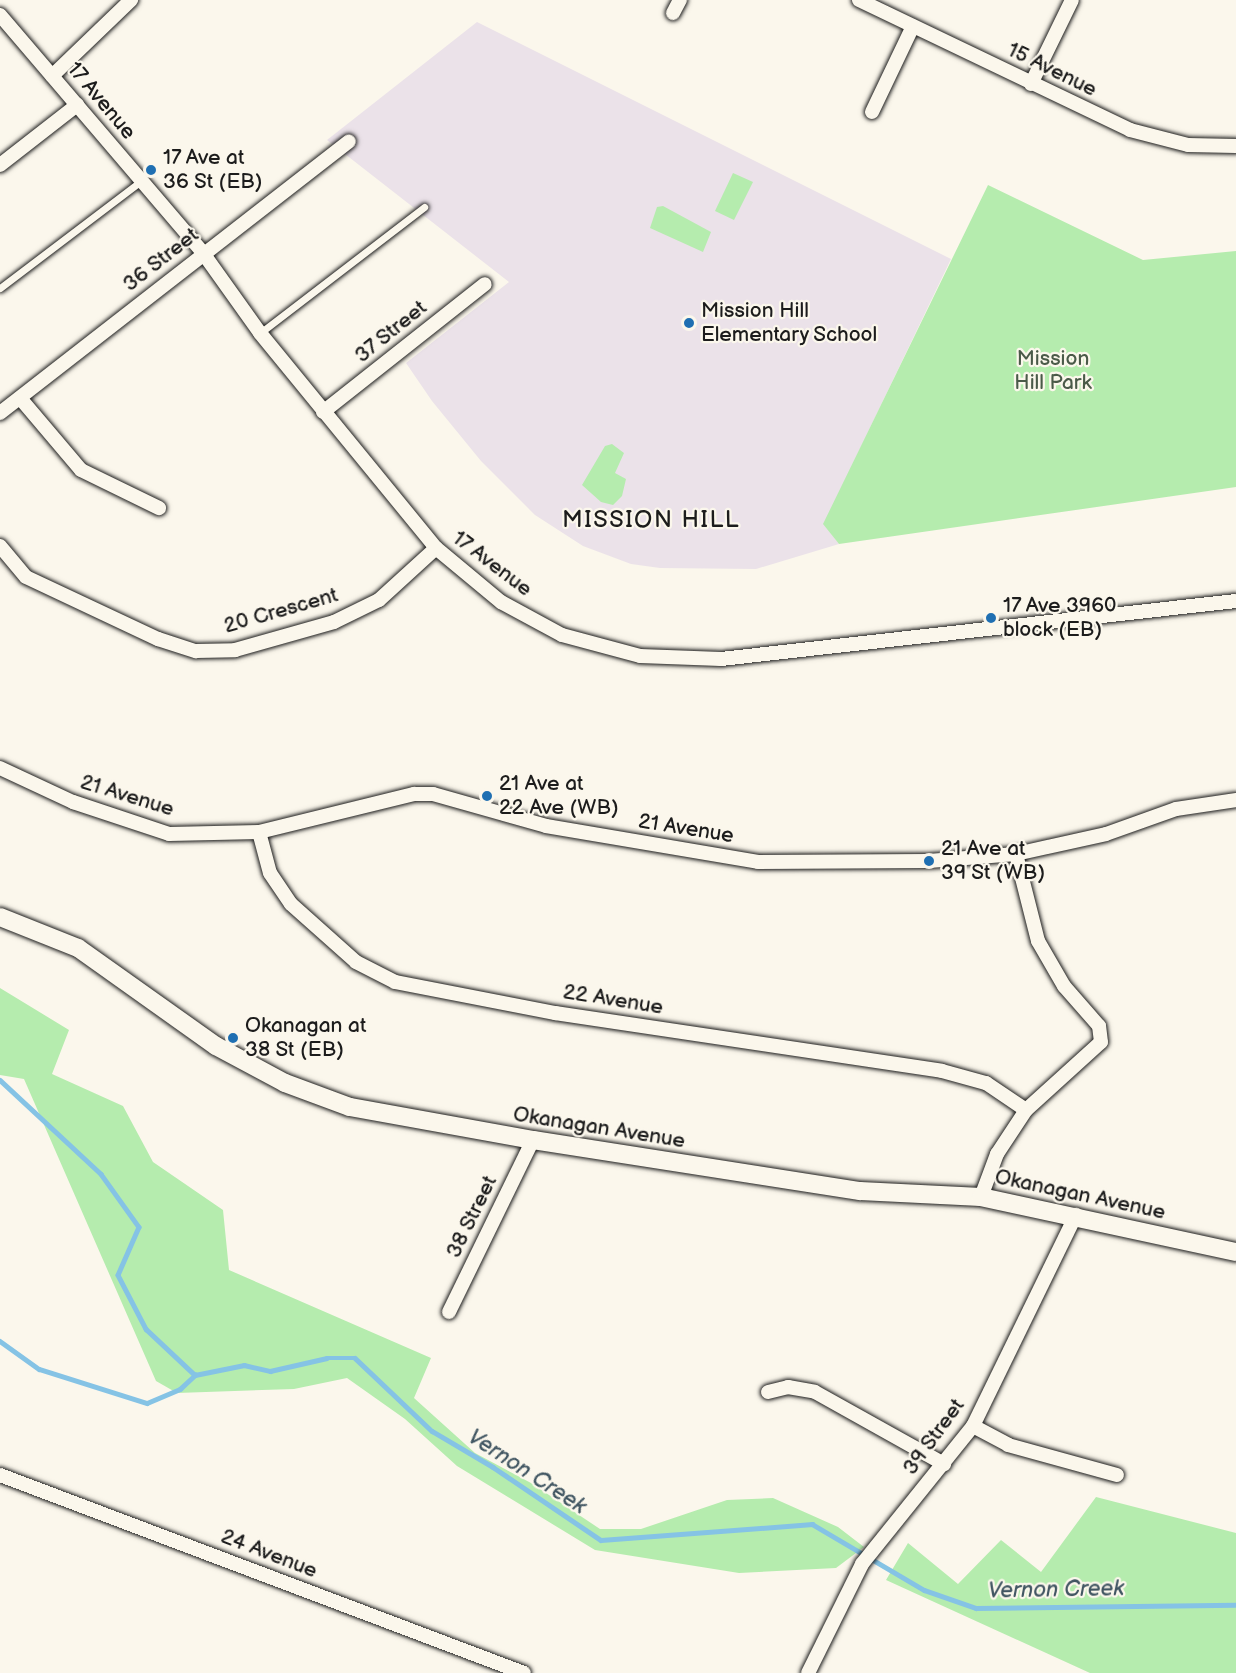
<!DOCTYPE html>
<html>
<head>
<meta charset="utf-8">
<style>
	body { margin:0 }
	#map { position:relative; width:1236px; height:1673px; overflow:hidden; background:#fbf7ec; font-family:"Balsamiq Sans",sans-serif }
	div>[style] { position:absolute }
	.built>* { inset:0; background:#ebe2e9 }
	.green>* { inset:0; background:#b5ecae }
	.stream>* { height:4.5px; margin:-2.25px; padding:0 2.25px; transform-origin:2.25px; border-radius:2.25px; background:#85c3e5 }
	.roads { filter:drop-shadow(0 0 2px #1c1c1c) drop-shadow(0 0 2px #1c1c1c) }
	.service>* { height:7px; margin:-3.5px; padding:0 3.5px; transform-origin:3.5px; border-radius:3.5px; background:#fbf7ec }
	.minor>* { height:14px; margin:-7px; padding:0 7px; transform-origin:7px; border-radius:7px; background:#fbf7ec }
	.tertiary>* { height:18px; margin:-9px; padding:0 9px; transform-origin:9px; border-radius:9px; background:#fbf7ec }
	.dots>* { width:16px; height:16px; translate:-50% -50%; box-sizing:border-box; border:3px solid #fbf7ec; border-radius:50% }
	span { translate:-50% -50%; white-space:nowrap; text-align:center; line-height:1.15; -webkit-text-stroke:4.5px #fbf7ec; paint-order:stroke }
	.street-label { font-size:21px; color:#1c1c1c }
	.poi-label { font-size:21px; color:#1c1c1c }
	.left { translate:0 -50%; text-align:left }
	.park-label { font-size:21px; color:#4a5a48 }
	.water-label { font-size:22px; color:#415662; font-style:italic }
	.quarter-label { font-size:24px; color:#1c1c1c; letter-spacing:1.5px }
</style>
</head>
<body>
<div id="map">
	<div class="built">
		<i style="clip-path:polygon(477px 22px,951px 259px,824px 524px,839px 544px,756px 569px,660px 568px,631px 564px,583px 546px,535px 515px,481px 461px,432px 401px,406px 363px,509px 282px,327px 140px)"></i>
	</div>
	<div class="green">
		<i style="clip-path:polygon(733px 173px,753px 182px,734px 220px,715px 211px)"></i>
		<i style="clip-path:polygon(988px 185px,1143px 260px,1236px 251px,1236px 487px,839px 544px,823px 524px)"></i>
		<i style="clip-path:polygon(663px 206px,711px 232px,703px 252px,650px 228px,657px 207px)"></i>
		<i style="clip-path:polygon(612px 444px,624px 453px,615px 473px,626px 479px,622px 496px,613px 505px,601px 502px,582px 485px,605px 446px)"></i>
		<i style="clip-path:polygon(0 988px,69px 1030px,52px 1074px,123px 1106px,153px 1162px,223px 1210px,229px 1270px,431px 1358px,414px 1398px,475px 1453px,531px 1483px,600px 1529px,641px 1529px,727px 1500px,773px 1498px,838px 1527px,864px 1547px,836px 1568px,739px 1573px,595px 1550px,457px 1466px,405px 1419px,347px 1378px,294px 1389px,177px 1393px,156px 1381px,24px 1079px,0 1075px)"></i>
		<i style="clip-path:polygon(1096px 1497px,1236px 1533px,1236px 1673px,1090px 1673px,886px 1580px,908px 1543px,958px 1584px,1001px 1540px,1041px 1572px)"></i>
	</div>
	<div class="stream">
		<i style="left:0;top:1080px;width:138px;rotate:42.9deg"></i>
		<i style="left:101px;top:1174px;width:65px;rotate:54.4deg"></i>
		<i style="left:139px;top:1227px;width:52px;rotate:113.6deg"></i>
		<i style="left:118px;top:1275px;width:61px;rotate:62.6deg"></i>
		<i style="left:146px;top:1329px;width:67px;rotate:43.2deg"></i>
		<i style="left:0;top:1341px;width:48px;rotate:35.7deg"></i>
		<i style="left:39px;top:1369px;width:113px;rotate:17.5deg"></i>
		<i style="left:147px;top:1403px;width:36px;rotate:-23deg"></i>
		<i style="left:180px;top:1389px;width:21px;rotate:-43deg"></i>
		<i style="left:195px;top:1375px;width:50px;rotate:-11.5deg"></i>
		<i style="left:244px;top:1365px;width:27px;rotate:13deg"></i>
		<i style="left:270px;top:1371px;width:58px;rotate:-12.8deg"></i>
		<i style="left:327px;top:1358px;width:28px"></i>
		<i style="left:355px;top:1358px;width:106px;rotate:43.5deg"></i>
		<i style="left:432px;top:1431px;width:71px;rotate:30.5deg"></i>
		<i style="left:493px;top:1467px;width:130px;rotate:34.1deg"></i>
		<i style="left:601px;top:1540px;width:212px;rotate:-4.3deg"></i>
		<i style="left:812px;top:1524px;width:130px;rotate:30.5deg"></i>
		<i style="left:924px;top:1590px;width:55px;rotate:19.1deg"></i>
		<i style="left:976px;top:1608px;width:260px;rotate:-0.7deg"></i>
	</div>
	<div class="roads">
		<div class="service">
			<i style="left:0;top:288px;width:177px;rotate:-37.2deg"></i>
			<i style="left:260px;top:333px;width:207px;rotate:-37.5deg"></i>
		</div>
		<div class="minor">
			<i style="left:859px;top:0;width:301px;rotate:25.6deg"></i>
			<i style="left:1130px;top:130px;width:60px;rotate:14.5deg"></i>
			<i style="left:1188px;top:145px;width:48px;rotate:1.2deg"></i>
			<i style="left:673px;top:13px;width:15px;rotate:-62deg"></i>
			<i style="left:0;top:15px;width:313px;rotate:49.5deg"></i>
			<i style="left:203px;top:253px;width:98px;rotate:54.5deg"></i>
			<i style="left:260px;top:333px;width:278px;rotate:50.7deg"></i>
			<i style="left:436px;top:548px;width:85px;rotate:39.7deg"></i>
			<i style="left:501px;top:602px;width:69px;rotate:28.4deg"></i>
			<i style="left:562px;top:635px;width:81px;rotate:15.1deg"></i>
			<i style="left:640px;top:656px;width:81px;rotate:2.1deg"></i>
			<i style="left:721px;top:659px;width:518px;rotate:-6.43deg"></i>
			<i style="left:52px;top:76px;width:110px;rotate:-43.9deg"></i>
			<i style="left:1031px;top:84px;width:93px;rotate:-64deg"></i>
			<i style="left:872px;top:112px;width:95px;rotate:-64.5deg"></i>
			<i style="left:0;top:165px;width:98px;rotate:-37.9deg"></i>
			<i style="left:20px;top:398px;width:94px;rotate:49.7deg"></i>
			<i style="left:81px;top:470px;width:87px;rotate:26deg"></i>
			<i style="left:323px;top:412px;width:206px;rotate:-38.3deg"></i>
			<i style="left:0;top:413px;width:442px;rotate:-37.9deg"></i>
			<i style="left:0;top:546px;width:40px;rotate:50deg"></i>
			<i style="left:26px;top:577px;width:146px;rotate:25.2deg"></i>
			<i style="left:158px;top:639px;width:40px;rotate:18deg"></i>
			<i style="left:196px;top:651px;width:39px;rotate:-1deg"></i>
			<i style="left:235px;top:650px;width:103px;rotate:-15.8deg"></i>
			<i style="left:334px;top:622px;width:50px;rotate:-26.1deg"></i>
			<i style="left:379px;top:600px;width:77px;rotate:-42.4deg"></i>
			<i style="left:0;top:768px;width:81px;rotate:25deg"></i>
			<i style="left:73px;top:802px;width:101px;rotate:18.4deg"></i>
			<i style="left:169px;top:834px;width:90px;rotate:-1.3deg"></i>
			<i style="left:259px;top:832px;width:160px;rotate:-13.8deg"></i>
			<i style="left:414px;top:794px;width:19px"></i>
			<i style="left:433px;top:794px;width:117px;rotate:15.8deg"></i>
			<i style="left:546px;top:826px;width:215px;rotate:9.6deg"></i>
			<i style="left:758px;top:862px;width:171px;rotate:-0.3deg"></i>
			<i style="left:929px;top:861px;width:87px;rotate:-4.6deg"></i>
			<i style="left:1016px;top:854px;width:92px;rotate:-12.5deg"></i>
			<i style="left:1106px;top:834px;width:74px;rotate:-19.7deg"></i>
			<i style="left:1176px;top:809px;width:61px;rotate:-8.5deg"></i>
			<i style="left:259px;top:832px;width:42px;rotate:75deg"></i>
			<i style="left:270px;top:873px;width:37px;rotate:56deg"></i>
			<i style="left:291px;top:904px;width:87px;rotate:41.7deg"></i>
			<i style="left:356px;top:962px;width:44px;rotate:27.1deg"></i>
			<i style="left:395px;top:982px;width:163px;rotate:11deg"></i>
			<i style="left:555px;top:1013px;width:391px;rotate:8.5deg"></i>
			<i style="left:942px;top:1071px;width:46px;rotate:15.3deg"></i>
			<i style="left:986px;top:1083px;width:48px;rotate:34deg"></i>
			<i style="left:981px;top:1197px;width:46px;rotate:-69.6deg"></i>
			<i style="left:997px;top:1154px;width:53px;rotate:-56.6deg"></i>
			<i style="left:1026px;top:1110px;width:101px;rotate:-42.2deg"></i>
			<i style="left:1101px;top:1042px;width:16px;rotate:-97deg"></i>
			<i style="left:1099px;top:1026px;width:53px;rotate:-131.2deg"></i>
			<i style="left:1064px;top:986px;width:52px;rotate:-120deg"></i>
			<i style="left:1038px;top:941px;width:90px;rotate:-104.2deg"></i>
			<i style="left:449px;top:1312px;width:191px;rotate:-64deg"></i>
			<i style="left:768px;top:1392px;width:21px;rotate:-14deg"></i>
			<i style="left:788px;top:1387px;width:27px;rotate:10deg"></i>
			<i style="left:815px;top:1392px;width:148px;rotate:29.2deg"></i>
			<i style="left:973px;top:1426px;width:40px;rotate:28deg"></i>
			<i style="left:1008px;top:1445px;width:113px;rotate:15.4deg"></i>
			<i style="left:0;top:1475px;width:560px;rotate:20.7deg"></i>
			<i style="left:808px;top:1673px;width:122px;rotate:-63.6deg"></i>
			<i style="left:862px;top:1564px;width:177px;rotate:-51.2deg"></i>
			<i style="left:973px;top:1426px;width:235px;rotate:-64deg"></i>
		</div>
		<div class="tertiary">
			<i style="left:0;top:917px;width:84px;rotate:21.7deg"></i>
			<i style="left:78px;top:948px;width:169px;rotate:35.4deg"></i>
			<i style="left:216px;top:1046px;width:78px;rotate:28.2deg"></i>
			<i style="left:285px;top:1083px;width:69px;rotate:20.3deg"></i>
			<i style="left:350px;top:1107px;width:186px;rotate:10.2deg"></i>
			<i style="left:533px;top:1140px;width:331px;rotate:8.9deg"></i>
			<i style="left:860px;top:1191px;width:121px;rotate:2.8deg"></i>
			<i style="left:981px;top:1197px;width:261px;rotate:12.2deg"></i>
		</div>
	</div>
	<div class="dots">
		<i style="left:151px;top:170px;background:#1f6fb2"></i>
		<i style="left:689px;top:323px;background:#1f6fb2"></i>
		<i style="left:991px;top:618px;background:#1f6fb2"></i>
		<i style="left:487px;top:796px;background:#1f6fb2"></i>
		<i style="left:929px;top:861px;background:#1f6fb2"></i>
		<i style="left:233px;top:1038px;background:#1f6fb2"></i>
	</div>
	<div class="street-label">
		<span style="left:1052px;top:70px;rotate:26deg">15 Avenue</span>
		<span style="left:101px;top:101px;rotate:50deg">17 Avenue</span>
		<span style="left:161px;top:260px;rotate:-38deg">36 Street</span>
		<span style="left:391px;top:332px;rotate:-39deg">37 Street</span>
		<span style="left:492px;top:564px;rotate:37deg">17 Avenue</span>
		<span style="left:281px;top:611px;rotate:-16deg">20 Crescent</span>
		<span style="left:127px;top:796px;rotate:17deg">21 Avenue</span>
		<span style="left:686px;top:829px;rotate:9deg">21 Avenue</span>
		<span style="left:613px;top:1000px;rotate:9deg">22 Avenue</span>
		<span style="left:599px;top:1128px;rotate:9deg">Okanagan Avenue</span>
		<span style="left:1080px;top:1195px;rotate:12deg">Okanagan Avenue</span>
		<span style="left:472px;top:1217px;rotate:-64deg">38 Street</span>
		<span style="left:934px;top:1437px;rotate:-54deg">39 Street</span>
		<span style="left:269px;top:1554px;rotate:21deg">24 Avenue</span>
	</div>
	<div class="poi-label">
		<span class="left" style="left:163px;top:170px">17 Ave at<br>36 St (EB)</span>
		<span class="left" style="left:701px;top:323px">Mission Hill<br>Elementary School</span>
		<span class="left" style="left:1003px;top:618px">17 Ave 3960<br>block (EB)</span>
		<span class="left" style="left:499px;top:796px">21 Ave at<br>22 Ave (WB)</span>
		<span class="left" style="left:941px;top:861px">21 Ave at<br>39 St (WB)</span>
		<span class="left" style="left:245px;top:1038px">Okanagan at<br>38 St (EB)</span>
	</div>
	<div class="park-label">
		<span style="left:1053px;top:371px">Mission<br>Hill Park</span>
	</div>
	<div class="water-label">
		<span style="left:527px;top:1472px;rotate:33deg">Vernon Creek</span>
		<span style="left:1056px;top:1590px;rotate:-1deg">Vernon Creek</span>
	</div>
	<div class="quarter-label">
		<span style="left:651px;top:520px">MISSION HILL</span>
	</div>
</div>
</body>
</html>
